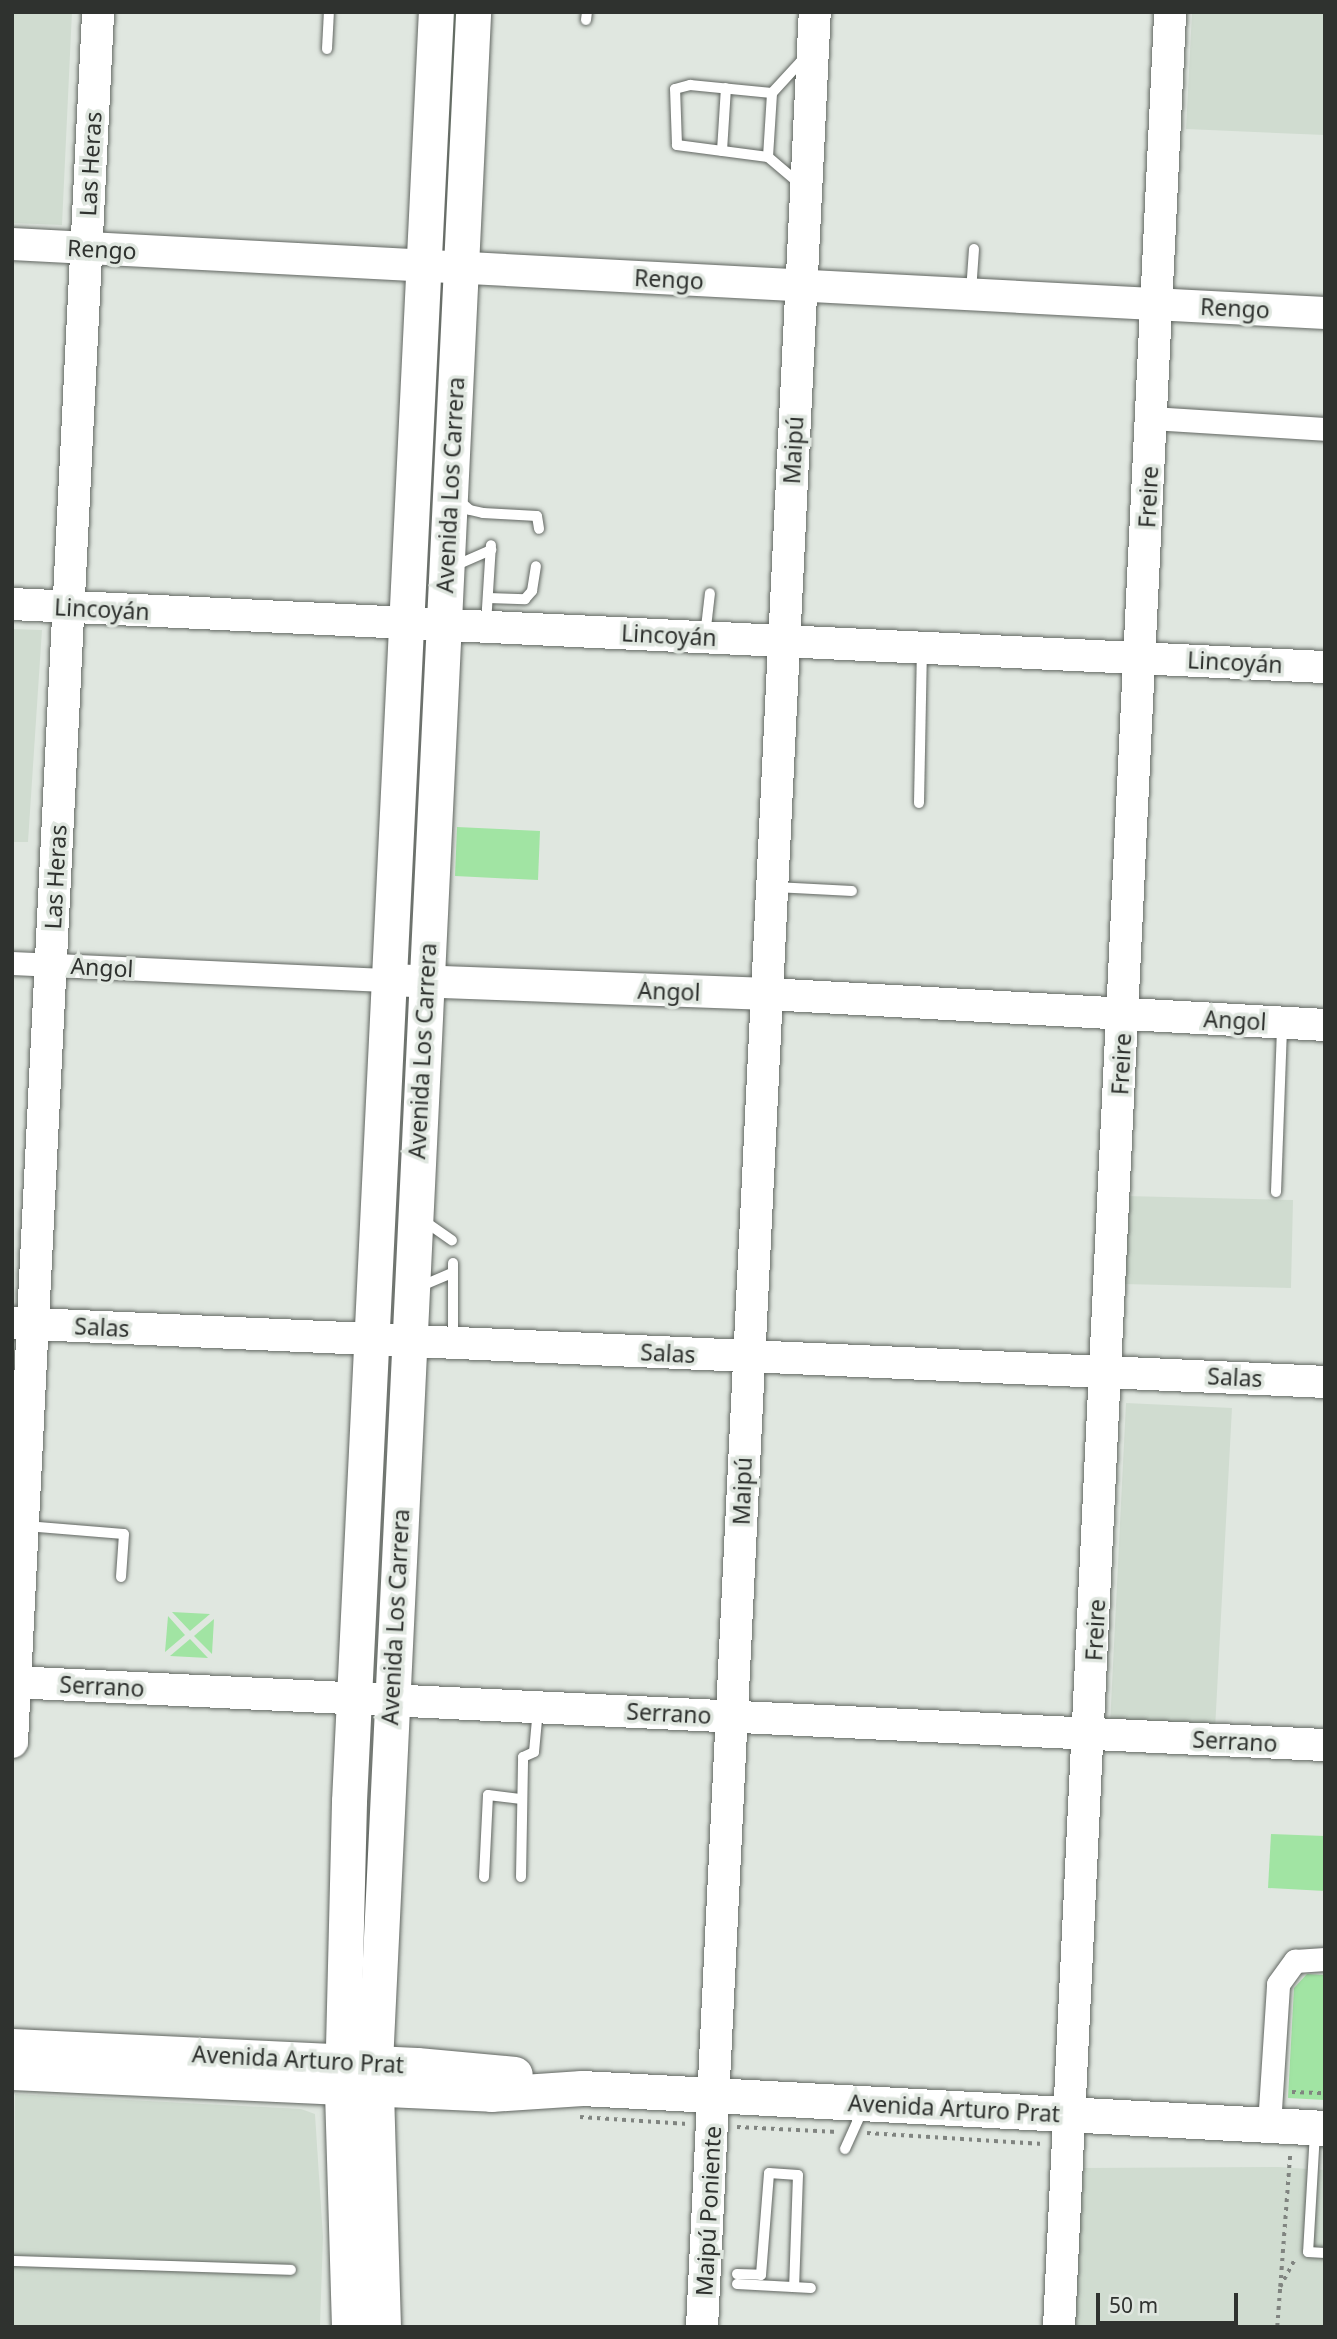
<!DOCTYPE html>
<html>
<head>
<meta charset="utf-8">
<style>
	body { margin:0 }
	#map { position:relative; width:1337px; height:2339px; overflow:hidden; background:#e0e7e0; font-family:"Noto Sans",sans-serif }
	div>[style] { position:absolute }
	.built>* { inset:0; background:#d0dcd0 }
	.green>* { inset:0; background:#a1e4a3 }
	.path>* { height:3.5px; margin-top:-1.75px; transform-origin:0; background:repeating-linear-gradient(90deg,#808480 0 3.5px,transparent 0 8.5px) }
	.roads { filter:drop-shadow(0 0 2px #616661) drop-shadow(0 0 2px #616661) }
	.lane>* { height:10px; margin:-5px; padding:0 5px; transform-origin:5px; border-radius:5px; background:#fff }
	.street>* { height:23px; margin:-11.5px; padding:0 11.5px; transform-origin:11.5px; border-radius:11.5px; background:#fff }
	.secondary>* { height:32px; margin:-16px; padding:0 16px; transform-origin:16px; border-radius:16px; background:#fff }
	.primary>* { height:35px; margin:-17.5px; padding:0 17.5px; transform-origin:17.5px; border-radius:17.5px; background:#fff }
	span { translate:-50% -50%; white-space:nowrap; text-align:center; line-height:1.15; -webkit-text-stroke:7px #e0e7e0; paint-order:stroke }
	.street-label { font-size:23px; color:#2f322f }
	.frame { position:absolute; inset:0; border:14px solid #2f322f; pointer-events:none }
	.scale { position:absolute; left:1096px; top:2293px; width:142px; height:32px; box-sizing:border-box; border:4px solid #2f322f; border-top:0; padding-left:9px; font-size:21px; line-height:24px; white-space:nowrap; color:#2f322f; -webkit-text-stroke:5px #e0e7e0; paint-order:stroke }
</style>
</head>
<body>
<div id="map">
	<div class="built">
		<i style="clip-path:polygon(12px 12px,72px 12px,62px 225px,12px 223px)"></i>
		<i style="clip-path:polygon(1192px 12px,1325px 12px,1325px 135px,1186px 129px)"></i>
		<i style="clip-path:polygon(12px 629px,42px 630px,28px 842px,12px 842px)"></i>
		<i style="clip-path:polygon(1126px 1196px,1293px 1200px,1291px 1288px,1123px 1284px)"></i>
		<i style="clip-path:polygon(1126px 1403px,1232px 1408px,1215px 1730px,1110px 1725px)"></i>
		<i style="clip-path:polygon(15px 2094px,301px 2109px,315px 2114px,323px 2237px,320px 2327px,12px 2325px)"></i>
		<i style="clip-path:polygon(1278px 2167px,1325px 2170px,1325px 2327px,1074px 2327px,1081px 2168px)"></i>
	</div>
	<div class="green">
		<i style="clip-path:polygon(449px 12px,458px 12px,445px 252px,451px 62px)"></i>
		<i style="clip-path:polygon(457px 827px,540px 831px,538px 880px,455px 876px)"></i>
		<i style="clip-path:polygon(172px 1612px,210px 1614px,190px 1631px)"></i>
		<i style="clip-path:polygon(168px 1616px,185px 1635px,165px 1652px)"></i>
		<i style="clip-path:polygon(214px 1619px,212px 1654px,194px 1636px)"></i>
		<i style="clip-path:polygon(190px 1639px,208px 1658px,170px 1656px)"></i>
		<i style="clip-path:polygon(1271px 1834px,1325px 1836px,1325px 1891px,1268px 1888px)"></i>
		<i style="clip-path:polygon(1307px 1974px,1325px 1975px,1325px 2100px,1288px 2098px,1294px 1988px)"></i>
	</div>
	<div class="path">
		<i style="left:1292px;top:2092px;width:33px;rotate:2deg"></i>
		<i style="left:580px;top:2117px;width:108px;rotate:3.7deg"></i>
		<i style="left:737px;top:2127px;width:101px;rotate:2.8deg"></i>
		<i style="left:867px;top:2133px;width:177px;rotate:3.6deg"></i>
		<i style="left:1280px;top:2287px;width:134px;rotate:-85.7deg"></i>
		<i style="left:1277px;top:2327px;width:40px;rotate:-85.7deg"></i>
		<i style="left:1280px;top:2287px;width:32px;rotate:-62deg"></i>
	</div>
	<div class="roads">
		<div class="lane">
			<i style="left:586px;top:20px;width:8px;rotate:-83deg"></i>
			<i style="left:327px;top:49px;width:37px;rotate:-87deg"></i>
			<i style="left:722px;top:151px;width:63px;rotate:-86.4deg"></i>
			<i style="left:768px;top:157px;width:92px;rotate:-172.5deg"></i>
			<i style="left:677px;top:145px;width:56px;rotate:-92deg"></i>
			<i style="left:675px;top:89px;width:16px;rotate:-15deg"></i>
			<i style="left:690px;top:85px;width:82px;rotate:5.6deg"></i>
			<i style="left:801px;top:185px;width:43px;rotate:-139.7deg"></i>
			<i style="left:768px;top:157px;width:64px;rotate:-86.4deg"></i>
			<i style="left:772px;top:93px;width:50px;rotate:-47.4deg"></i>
			<i style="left:971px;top:292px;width:43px;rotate:-86deg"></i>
			<i style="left:456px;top:498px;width:18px;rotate:41deg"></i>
			<i style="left:470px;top:510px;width:13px;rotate:13deg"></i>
			<i style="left:483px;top:513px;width:54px;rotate:3.2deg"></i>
			<i style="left:537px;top:516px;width:13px;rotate:81deg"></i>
			<i style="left:452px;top:567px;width:43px;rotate:-23.6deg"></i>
			<i style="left:488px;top:598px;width:37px;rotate:2deg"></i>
			<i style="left:525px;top:599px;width:11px;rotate:-49deg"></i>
			<i style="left:532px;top:591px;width:25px;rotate:-81deg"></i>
			<i style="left:486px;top:624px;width:79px;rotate:-86.4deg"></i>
			<i style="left:705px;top:636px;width:43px;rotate:-83.4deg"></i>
			<i style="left:919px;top:803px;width:153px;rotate:-88.9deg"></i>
			<i style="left:775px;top:887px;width:77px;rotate:3deg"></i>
			<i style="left:1276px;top:1192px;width:167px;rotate:-87.9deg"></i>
			<i style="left:420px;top:1218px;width:39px;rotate:35deg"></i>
			<i style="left:453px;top:1263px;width:77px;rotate:90deg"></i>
			<i style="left:419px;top:1287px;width:36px;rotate:-23deg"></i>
			<i style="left:26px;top:1526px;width:98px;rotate:4.7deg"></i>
			<i style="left:124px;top:1534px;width:43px;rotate:94deg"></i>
			<i style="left:484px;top:1877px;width:82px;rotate:-87.2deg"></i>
			<i style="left:488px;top:1795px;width:34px;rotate:7deg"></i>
			<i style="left:521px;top:1877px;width:120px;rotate:-89deg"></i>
			<i style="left:523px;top:1757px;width:12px;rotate:-24deg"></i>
			<i style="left:534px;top:1752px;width:43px;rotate:-84.7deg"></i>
			<i style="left:1315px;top:2132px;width:120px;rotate:93.3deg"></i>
			<i style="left:1308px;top:2252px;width:17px;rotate:3deg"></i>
			<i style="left:845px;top:2149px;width:44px;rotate:-65.8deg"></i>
			<i style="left:12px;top:2261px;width:279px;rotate:1.8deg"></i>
			<i style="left:737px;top:2274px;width:24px;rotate:2deg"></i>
			<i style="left:761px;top:2275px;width:102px;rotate:-85.5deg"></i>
			<i style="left:769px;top:2173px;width:29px;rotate:4deg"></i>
			<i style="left:798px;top:2175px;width:112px;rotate:92deg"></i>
			<i style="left:737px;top:2284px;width:74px;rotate:3.1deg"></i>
		</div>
		<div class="street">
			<i style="left:1151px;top:418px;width:174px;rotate:3.6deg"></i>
			<i style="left:12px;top:963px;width:378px;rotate:2.6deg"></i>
			<i style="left:1269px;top:2125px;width:141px;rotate:-86.3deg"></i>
			<i style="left:1278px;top:1984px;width:29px;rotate:-54deg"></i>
			<i style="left:1295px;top:1961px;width:30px;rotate:-4deg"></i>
		</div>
		<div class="secondary">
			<i style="left:12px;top:244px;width:1315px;rotate:3.01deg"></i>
			<i style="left:12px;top:604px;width:1315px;rotate:2.75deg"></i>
			<i style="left:390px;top:980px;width:377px;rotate:2.1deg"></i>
			<i style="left:767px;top:994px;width:559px;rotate:3.18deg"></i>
			<i style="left:12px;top:1323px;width:1314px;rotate:2.57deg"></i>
			<i style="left:12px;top:1682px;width:1315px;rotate:2.75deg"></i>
			<i style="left:12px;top:1742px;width:1732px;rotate:-87.15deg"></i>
			<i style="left:702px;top:2327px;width:2318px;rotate:-87.21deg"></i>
			<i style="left:1059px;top:2327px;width:2318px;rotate:-87.25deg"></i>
		</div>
		<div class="primary">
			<i style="left:12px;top:2046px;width:405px;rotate:2.7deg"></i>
			<i style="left:417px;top:2065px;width:98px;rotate:5.2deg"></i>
			<i style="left:12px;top:2072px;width:480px;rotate:2.6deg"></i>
			<i style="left:491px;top:2094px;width:91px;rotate:-3.8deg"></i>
			<i style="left:582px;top:2088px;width:744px;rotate:3.08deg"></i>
			<i style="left:349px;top:2327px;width:239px;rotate:-91.7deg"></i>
			<i style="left:342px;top:2088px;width:287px;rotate:-88.6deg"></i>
			<i style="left:349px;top:1801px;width:1791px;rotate:-87.22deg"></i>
			<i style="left:383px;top:2327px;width:264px;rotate:-91.7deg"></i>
			<i style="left:375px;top:2063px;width:2053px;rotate:-87.26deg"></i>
		</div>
	</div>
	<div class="street-label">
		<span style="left:90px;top:164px;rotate:-87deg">Las Heras</span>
		<span style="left:102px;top:249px;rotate:3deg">Rengo</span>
		<span style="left:669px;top:279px;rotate:3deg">Rengo</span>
		<span style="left:1235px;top:308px;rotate:3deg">Rengo</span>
		<span style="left:793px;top:450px;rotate:-87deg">Maipú</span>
		<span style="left:450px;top:485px;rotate:-87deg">Avenida Los Carrera</span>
		<span style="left:1148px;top:497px;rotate:-87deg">Freire</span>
		<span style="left:102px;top:609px;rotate:3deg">Lincoyán</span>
		<span style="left:669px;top:635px;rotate:3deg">Lincoyán</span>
		<span style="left:1235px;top:662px;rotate:3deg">Lincoyán</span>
		<span style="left:55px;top:877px;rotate:-87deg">Las Heras</span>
		<span style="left:102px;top:967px;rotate:3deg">Angol</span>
		<span style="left:669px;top:991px;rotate:2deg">Angol</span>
		<span style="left:1235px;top:1020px;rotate:3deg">Angol</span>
		<span style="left:422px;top:1051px;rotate:-87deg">Avenida Los Carrera</span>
		<span style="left:1121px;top:1064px;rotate:-87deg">Freire</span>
		<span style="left:102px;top:1327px;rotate:3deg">Salas</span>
		<span style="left:668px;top:1353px;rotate:3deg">Salas</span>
		<span style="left:1235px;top:1377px;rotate:3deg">Salas</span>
		<span style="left:742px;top:1491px;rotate:-88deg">Maipú</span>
		<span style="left:395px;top:1617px;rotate:-87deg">Avenida Los Carrera</span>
		<span style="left:1095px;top:1630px;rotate:-87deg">Freire</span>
		<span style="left:102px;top:1686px;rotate:3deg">Serrano</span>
		<span style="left:669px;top:1713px;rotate:3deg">Serrano</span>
		<span style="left:1235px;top:1741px;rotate:3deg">Serrano</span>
		<span style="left:298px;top:2059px;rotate:3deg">Avenida Arturo Prat</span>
		<span style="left:954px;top:2108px;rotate:3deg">Avenida Arturo Prat</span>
		<span style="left:708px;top:2211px;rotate:-87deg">Maipú Poniente</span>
	</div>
	<div class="frame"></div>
	<div class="scale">50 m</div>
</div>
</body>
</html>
